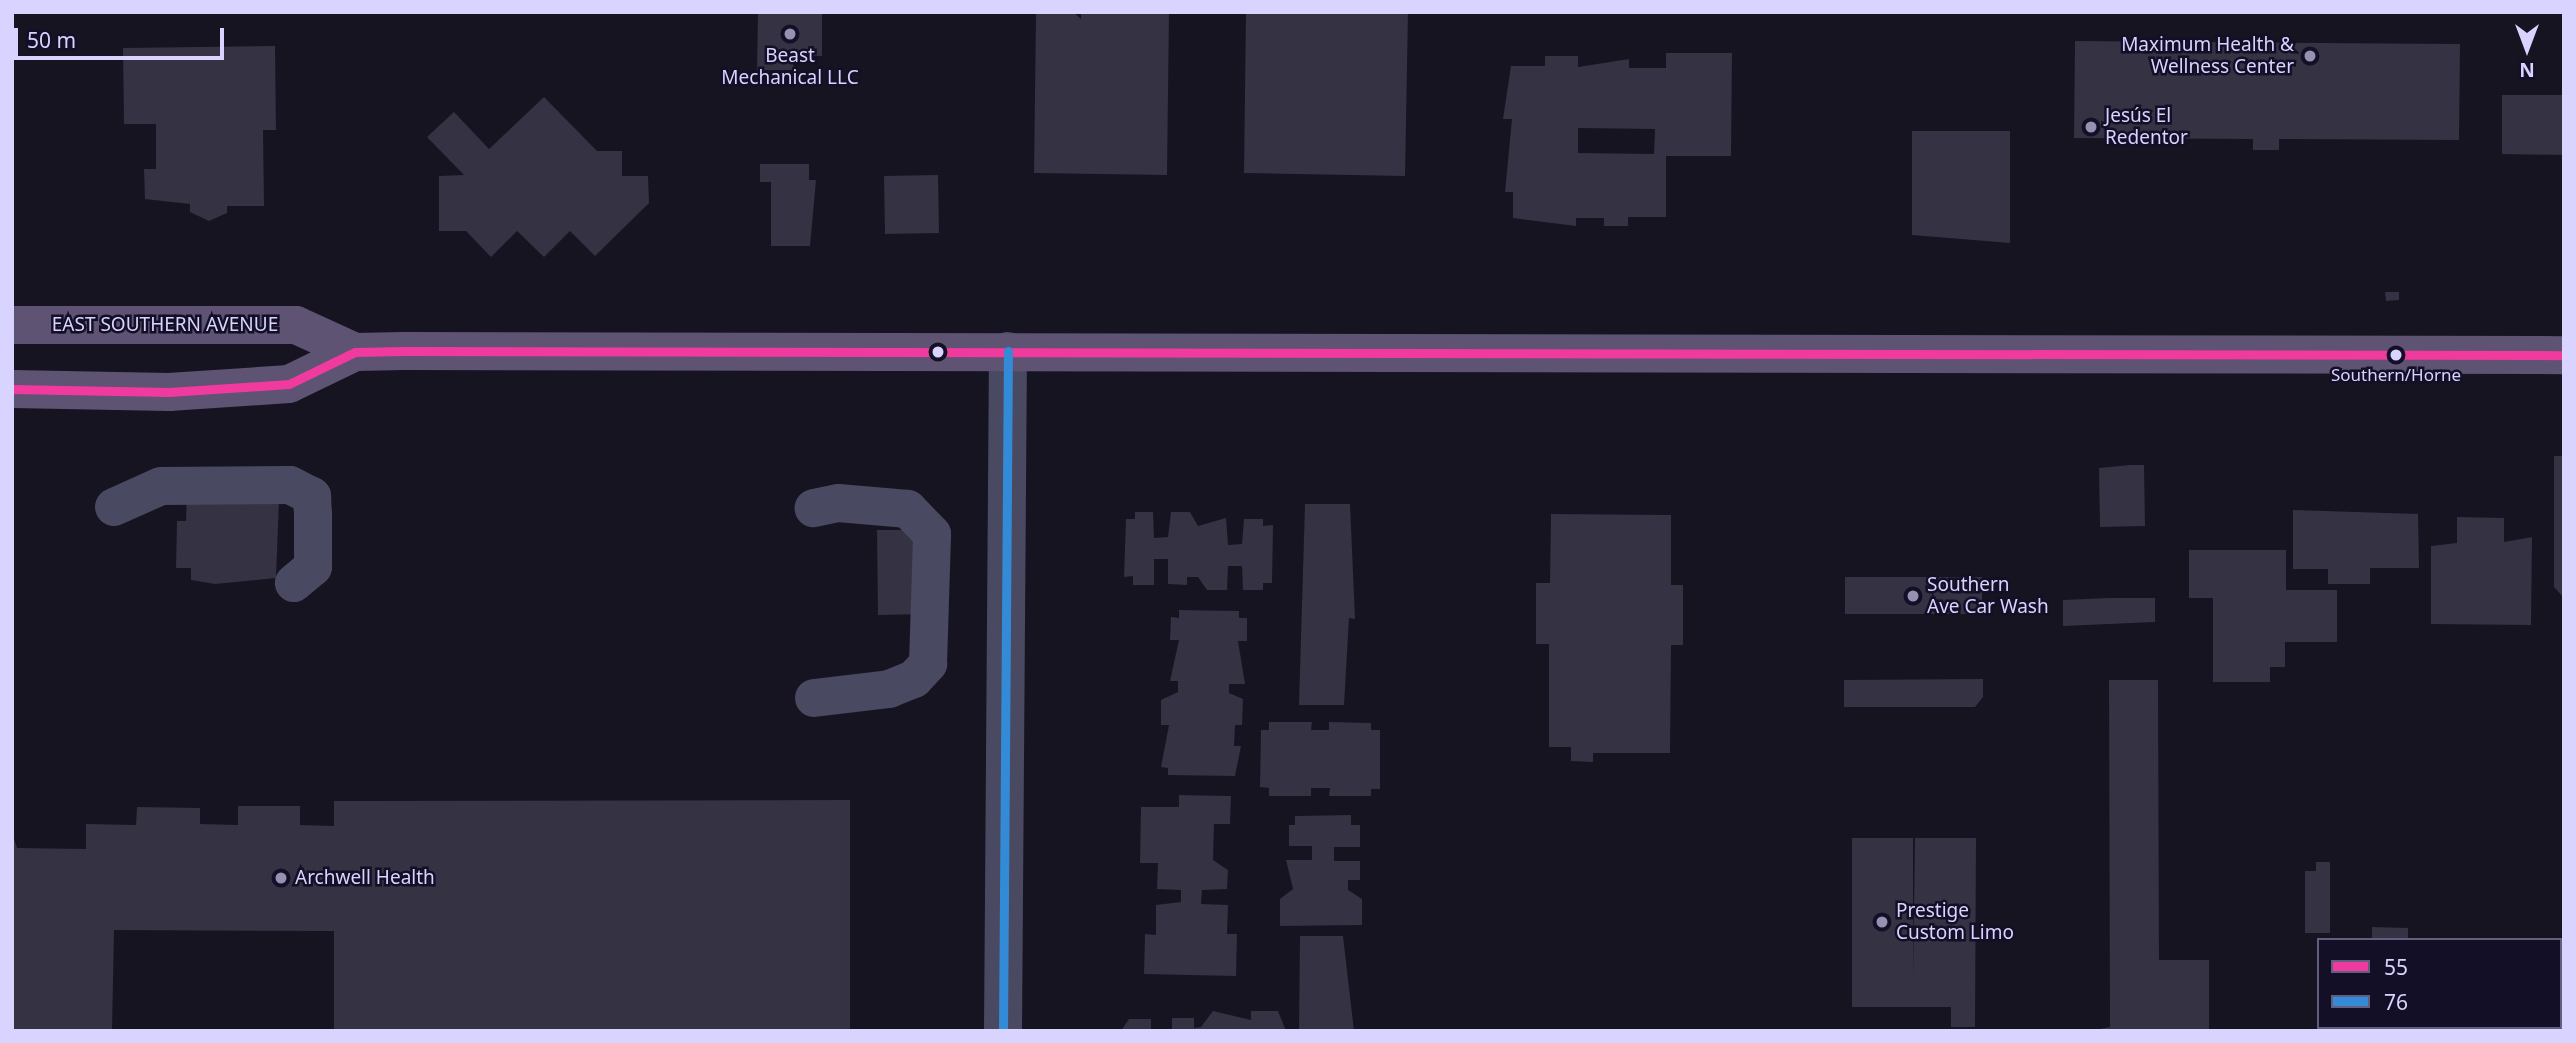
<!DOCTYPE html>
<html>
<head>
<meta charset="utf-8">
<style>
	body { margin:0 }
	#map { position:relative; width:2576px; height:1043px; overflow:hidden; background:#161421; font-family:"Noto Sans",sans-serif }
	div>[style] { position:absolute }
	.building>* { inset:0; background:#343243 }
	.minor>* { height:38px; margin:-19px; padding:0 19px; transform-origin:19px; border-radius:19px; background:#4a4962 }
	.major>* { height:38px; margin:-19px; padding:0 19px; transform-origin:19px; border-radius:19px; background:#5e5373 }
	.bus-1>* { height:9px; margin:-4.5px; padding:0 4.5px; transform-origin:4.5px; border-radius:4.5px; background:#f13a9d }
	.bus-2>* { height:9px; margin:-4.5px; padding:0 4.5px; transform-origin:4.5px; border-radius:4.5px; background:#338bd7 }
	.dots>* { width:19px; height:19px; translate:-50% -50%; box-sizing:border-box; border:4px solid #130f26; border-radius:50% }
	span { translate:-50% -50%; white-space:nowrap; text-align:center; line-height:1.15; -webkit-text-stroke:5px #130f26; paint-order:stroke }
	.bus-label { font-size:17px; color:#d9d4ff }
	.poi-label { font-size:19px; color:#d9d4ff }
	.right { translate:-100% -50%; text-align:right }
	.left { translate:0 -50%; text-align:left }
	.street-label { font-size:19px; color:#d9d4ff }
	.frame { position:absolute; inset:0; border:14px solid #d9d4ff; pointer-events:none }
	.legend { position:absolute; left:2317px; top:938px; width:245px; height:91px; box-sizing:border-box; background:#130f26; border:2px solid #625e7d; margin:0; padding:9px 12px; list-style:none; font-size:21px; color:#d9d4ff }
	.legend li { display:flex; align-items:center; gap:14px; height:35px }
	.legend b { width:35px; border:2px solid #625e7d }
	.north { position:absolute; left:2492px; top:14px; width:70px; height:70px; -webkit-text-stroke:5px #130f26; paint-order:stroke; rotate:180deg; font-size:19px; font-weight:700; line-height:28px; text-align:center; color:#d9d4ff }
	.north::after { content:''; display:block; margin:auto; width:24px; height:32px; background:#d9d4ff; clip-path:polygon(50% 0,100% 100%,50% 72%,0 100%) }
	.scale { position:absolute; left:14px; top:28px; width:210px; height:32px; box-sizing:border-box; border:4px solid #d9d4ff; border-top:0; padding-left:9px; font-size:21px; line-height:24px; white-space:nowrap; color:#d9d4ff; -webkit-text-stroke:5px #130f26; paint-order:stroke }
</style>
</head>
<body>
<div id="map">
	<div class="building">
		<i style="clip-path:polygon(758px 12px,822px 12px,822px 56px,794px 55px,793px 70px,757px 70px)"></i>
		<i style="clip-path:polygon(1036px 12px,1073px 12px,1081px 19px,1081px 12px,1169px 12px,1167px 175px,1034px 173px)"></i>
		<i style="clip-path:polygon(1246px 12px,1408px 12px,1405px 176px,1244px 173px)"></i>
		<i style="clip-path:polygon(2075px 41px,2460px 44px,2459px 140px,2279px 139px,2279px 150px,2253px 150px,2253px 139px,2074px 138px)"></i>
		<i style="clip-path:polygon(275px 46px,276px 130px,263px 130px,264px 206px,227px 206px,227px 213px,209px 221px,190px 212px,190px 204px,145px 199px,144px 169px,156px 169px,156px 124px,124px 124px,123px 48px)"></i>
		<i style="clip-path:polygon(evenodd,1666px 53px,1732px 53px,1731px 156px,1666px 156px,1666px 217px,1628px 217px,1628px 226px,1604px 226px,1604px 218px,1576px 218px,1576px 226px,1513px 218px,1513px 192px,1505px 192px,1512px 119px,1503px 119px,1511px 66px,1545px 66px,1545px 56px,1578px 56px,1578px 67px,1629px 59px,1629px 68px,1666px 68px,1666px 53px,1578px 128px,1655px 129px,1654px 154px,1578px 153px,1578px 128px)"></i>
		<i style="clip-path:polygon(2502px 95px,2564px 95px,2564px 155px,2502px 154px)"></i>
		<i style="clip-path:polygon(544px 97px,597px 151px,622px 151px,622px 176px,648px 176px,649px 203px,595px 256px,570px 231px,544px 257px,517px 231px,491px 257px,466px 231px,439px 231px,439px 176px,464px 175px,427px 137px,454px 112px,489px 149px)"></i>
		<i style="clip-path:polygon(1912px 131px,2010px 131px,2010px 243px,1912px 235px)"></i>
		<i style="clip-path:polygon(760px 164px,809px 164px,809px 180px,816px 180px,810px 246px,771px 246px,771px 182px,760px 182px)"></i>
		<i style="clip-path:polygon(938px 175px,939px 233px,885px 234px,884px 176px)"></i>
		<i style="clip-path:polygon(2385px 292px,2399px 292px,2399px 300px,2386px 301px)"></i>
		<i style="clip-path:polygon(2554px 456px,2564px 456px,2564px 598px,2554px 587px)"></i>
		<i style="clip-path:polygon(2130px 465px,2144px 465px,2145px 526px,2100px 527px,2099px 468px)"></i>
		<i style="clip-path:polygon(187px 494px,279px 500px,276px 578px,215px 584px,191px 580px,191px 568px,176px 568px,177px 521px,186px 521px)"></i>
		<i style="clip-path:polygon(1305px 504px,1350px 504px,1355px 619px,1349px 618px,1344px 705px,1299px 705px)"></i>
		<i style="clip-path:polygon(2293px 510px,2418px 514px,2419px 568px,2370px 568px,2370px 584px,2328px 584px,2328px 569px,2293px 569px)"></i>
		<i style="clip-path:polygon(1135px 512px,1153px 512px,1154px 538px,1168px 537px,1171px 512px,1190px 512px,1198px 526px,1226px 518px,1228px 545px,1242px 544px,1244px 519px,1263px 519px,1263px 526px,1273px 525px,1272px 583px,1263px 583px,1263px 590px,1243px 590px,1242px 566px,1228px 566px,1227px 590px,1207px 590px,1198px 577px,1187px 577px,1187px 585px,1168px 584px,1168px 559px,1154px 559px,1154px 585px,1133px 585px,1133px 576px,1124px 577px,1126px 519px,1135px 519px)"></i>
		<i style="clip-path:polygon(1551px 514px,1671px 515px,1671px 585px,1683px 585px,1683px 645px,1671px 645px,1670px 753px,1593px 753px,1593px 762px,1571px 761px,1571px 747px,1549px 747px,1549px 644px,1536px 644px,1536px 583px,1550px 583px)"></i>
		<i style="clip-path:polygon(2457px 517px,2504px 518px,2504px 542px,2532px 537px,2531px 625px,2431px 624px,2431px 546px,2457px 543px)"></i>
		<i style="clip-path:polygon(877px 530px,927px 530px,928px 614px,878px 615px)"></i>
		<i style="clip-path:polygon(2189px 550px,2286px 550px,2286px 590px,2337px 590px,2337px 642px,2285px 642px,2285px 667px,2270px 667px,2270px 682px,2213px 682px,2213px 598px,2189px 598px)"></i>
		<i style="clip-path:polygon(1845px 577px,1982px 577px,1982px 614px,1845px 614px)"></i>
		<i style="clip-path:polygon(2108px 598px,2155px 598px,2155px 622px,2063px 626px,2063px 600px)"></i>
		<i style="clip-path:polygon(1179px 610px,1239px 611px,1239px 618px,1247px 618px,1247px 641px,1238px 641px,1245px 684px,1229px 684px,1229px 693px,1243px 699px,1242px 725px,1235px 725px,1234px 746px,1241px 746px,1235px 776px,1168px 775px,1168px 768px,1161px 767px,1169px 725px,1161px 725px,1161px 700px,1178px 692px,1178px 681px,1170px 681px,1179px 640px,1170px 640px,1171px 617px,1179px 618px)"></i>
		<i style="clip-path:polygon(1983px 679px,1983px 697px,1975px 707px,1844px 707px,1844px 680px)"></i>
		<i style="clip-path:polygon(2109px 680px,2158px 680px,2159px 960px,2209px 960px,2209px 1031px,2090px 1031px,2110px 1027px)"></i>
		<i style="clip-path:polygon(1269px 722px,1312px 722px,1311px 730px,1329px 730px,1329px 722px,1371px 723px,1371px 730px,1380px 730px,1380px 789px,1371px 789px,1371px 796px,1329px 796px,1330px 788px,1311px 788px,1311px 796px,1269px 796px,1269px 788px,1260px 787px,1261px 730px,1269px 730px)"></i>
		<i style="clip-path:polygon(1179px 795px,1231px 796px,1230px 824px,1214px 824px,1213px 860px,1228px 870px,1227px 889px,1202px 890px,1201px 904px,1228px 905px,1227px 934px,1237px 934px,1236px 976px,1144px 974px,1145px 934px,1156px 935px,1156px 905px,1181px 902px,1181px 890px,1157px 889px,1158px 863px,1140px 863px,1141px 807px,1179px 807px)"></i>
		<i style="clip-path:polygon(850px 800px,850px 1031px,334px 1031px,334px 931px,114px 930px,112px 1031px,12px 1031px,12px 832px,17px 848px,86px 849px,86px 824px,136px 825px,137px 807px,200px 808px,200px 824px,238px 825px,238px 806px,300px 806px,300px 825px,334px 826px,334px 801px)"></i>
		<i style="clip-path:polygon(1351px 815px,1351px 825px,1360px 825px,1360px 847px,1334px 847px,1334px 861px,1360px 861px,1360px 880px,1348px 880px,1348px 890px,1362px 899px,1362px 925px,1280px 926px,1280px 899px,1293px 889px,1286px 860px,1312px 860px,1312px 846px,1289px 846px,1289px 825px,1295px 825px,1295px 816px)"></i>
		<i style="clip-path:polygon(1852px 838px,1913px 838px,1913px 975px,1915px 838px,1976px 838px,1975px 1027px,1951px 1027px,1951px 1007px,1852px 1007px)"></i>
		<i style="clip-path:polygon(2316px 862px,2330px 862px,2330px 933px,2305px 933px,2305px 871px,2316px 871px)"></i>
		<i style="clip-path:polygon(2372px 927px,2408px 928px,2408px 940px,2372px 940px)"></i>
		<i style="clip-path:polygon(1300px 936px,1343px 936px,1354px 1031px,1299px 1031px)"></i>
		<i style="clip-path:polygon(1213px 1011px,1251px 1020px,1251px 1011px,1278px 1011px,1286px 1031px,1172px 1031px,1172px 1018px,1194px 1018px,1194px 1028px,1201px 1027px)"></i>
		<i style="clip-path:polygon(1129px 1019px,1151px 1019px,1151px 1031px,1121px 1031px)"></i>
	</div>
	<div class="minor">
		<i style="left:114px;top:507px;width:51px;rotate:-24.1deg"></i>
		<i style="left:161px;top:486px;width:129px;rotate:-0.4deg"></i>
		<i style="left:290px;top:485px;width:25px;rotate:27deg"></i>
		<i style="left:312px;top:496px;width:18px;rotate:87deg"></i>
		<i style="left:313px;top:514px;width:53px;rotate:90deg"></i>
		<i style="left:313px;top:567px;width:25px;rotate:140deg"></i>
		<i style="left:814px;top:698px;width:76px;rotate:-6.8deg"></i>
		<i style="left:889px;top:689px;width:27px;rotate:-22deg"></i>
		<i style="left:914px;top:679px;width:21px;rotate:-47deg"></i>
		<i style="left:928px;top:664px;width:130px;rotate:-88.2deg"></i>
		<i style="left:932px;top:534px;width:35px;rotate:-134deg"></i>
		<i style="left:908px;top:509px;width:70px;rotate:-175.1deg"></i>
		<i style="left:838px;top:503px;width:25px;rotate:168deg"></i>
		<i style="left:1003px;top:1031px;width:680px;rotate:-89.58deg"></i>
	</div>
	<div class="major">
		<i style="left:12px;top:325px;width:284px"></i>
		<i style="left:296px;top:325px;width:65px;rotate:24.6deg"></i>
		<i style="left:12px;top:389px;width:157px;rotate:1.1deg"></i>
		<i style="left:169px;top:392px;width:120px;rotate:-3.8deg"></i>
		<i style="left:289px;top:384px;width:73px;rotate:-25.9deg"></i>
		<i style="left:355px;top:352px;width:49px;rotate:-1.2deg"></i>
		<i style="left:404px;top:351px;width:2160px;rotate:0.11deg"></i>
	</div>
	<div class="bus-1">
		<i style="left:12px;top:389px;width:157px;rotate:1.1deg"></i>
		<i style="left:169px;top:392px;width:120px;rotate:-3.8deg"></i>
		<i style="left:289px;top:384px;width:73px;rotate:-25.9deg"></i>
		<i style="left:355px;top:352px;width:49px;rotate:-1.2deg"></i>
		<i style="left:404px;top:351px;width:2160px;rotate:0.11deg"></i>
	</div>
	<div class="bus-2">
		<i style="left:1003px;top:1031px;width:680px;rotate:-89.58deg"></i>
	</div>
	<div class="dots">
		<i style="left:790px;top:34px;background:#9591b1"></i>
		<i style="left:2310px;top:56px;background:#9591b1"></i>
		<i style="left:2091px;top:127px;background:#9591b1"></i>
		<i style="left:938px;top:352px;background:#d9d4ff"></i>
		<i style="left:2396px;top:355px;background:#d9d4ff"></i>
		<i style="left:1913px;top:596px;background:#9591b1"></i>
		<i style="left:281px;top:878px;background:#9591b1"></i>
		<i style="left:1882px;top:922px;background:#9591b1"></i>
	</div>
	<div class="bus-label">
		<span style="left:2396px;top:375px">Southern/Horne</span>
	</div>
	<div class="poi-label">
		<span class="right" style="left:2294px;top:56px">Maximum Health &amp;<br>Wellness Center</span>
		<span style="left:790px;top:67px">Beast<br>Mechanical LLC</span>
		<span class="left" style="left:2105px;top:127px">Jesús El<br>Redentor</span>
		<span class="left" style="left:1927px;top:596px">Southern<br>Ave Car Wash</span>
		<span class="left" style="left:295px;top:878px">Archwell Health</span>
		<span class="left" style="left:1896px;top:922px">Prestige<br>Custom Limo</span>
	</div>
	<div class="street-label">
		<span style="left:165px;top:325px">EAST SOUTHERN AVENUE</span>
	</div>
	<div class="frame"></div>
	<ul class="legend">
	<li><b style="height:9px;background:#f13a9d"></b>55</li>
	<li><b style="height:9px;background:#338bd7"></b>76</li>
	</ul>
	<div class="north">N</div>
	<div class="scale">50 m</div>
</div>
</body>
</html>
